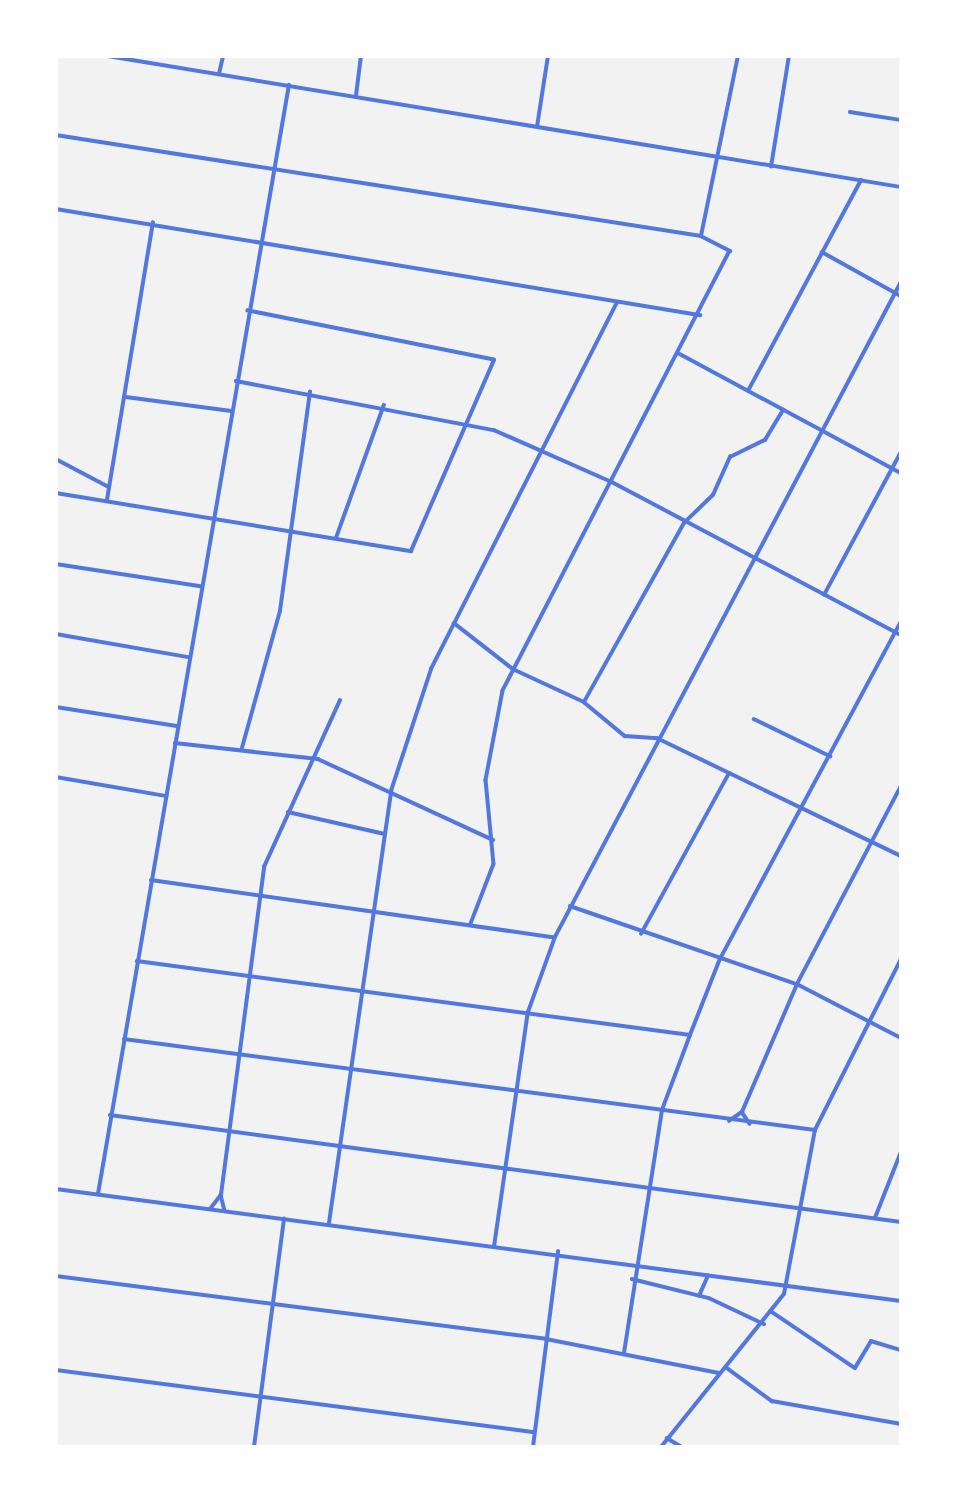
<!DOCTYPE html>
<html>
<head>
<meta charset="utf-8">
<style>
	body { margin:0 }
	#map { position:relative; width:957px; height:1503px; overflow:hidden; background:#f2f2f2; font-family:"PT Sans Narrow",sans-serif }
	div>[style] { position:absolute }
	.minor>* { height:3.5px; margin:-1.75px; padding:0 1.75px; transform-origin:1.75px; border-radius:1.75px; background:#5277de }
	span { translate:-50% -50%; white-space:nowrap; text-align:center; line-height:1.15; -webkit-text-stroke:5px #fff; paint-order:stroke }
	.frame { position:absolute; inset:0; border:58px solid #fff; pointer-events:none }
</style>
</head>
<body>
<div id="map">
	<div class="minor">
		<i style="left:108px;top:56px;width:804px;rotate:9.38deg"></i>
		<i style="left:219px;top:74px;width:18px;rotate:-77deg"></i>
		<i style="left:356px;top:96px;width:40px;rotate:-82.9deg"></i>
		<i style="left:850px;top:112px;width:52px;rotate:8.9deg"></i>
		<i style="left:537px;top:127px;width:72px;rotate:-81.2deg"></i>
		<i style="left:56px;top:135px;width:653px;rotate:8.9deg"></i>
		<i style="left:701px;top:236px;width:33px;rotate:27deg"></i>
		<i style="left:730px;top:251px;width:495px;rotate:117.3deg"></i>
		<i style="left:503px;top:691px;width:91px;rotate:100.8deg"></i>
		<i style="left:486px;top:780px;width:84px;rotate:84.6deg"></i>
		<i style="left:494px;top:864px;width:64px;rotate:111deg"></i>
		<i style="left:771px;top:167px;width:112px;rotate:-80.8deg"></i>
		<i style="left:56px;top:209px;width:653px;rotate:9.35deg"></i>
		<i style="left:701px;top:236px;width:184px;rotate:-78.4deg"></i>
		<i style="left:822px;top:252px;width:90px;rotate:29.1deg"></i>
		<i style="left:680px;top:354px;width:251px;rotate:28.3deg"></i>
		<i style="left:236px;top:381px;width:263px;rotate:10.8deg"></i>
		<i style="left:494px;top:430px;width:129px;rotate:23.8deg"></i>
		<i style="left:612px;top:482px;width:327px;rotate:27.9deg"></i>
		<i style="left:748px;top:391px;width:239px;rotate:-61.8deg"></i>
		<i style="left:126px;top:397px;width:106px;rotate:7.6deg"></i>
		<i style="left:56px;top:459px;width:60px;rotate:27.8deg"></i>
		<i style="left:56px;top:493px;width:360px;rotate:9.3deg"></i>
		<i style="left:411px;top:551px;width:208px;rotate:-66.5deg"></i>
		<i style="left:494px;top:360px;width:251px;rotate:-168.7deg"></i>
		<i style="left:107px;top:500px;width:281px;rotate:-80.6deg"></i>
		<i style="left:336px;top:538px;width:141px;rotate:-70.2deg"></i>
		<i style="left:56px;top:564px;width:146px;rotate:8.7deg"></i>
		<i style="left:824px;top:595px;width:162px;rotate:-61.7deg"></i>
		<i style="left:454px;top:623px;width:75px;rotate:37.9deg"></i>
		<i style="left:513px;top:669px;width:78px;rotate:24.9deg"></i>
		<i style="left:584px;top:702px;width:53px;rotate:39.7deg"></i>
		<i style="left:625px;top:736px;width:32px;rotate:4deg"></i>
		<i style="left:657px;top:738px;width:271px;rotate:25.8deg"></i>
		<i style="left:56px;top:634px;width:134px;rotate:9.9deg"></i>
		<i style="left:584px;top:702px;width:205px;rotate:-60.8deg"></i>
		<i style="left:684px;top:523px;width:40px;rotate:-44deg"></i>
		<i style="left:713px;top:495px;width:42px;rotate:-65.9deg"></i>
		<i style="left:730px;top:457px;width:39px;rotate:-26deg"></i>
		<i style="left:765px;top:440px;width:35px;rotate:-59deg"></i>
		<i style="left:56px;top:707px;width:122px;rotate:8.9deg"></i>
		<i style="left:754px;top:719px;width:85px;rotate:26deg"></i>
		<i style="left:175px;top:743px;width:144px;rotate:6.4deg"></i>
		<i style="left:318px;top:759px;width:193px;rotate:24.8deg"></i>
		<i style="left:242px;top:748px;width:142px;rotate:-74.5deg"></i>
		<i style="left:280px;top:611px;width:221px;rotate:-82.2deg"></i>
		<i style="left:56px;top:777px;width:112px;rotate:9.8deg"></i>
		<i style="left:288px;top:812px;width:99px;rotate:12.8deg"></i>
		<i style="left:151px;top:880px;width:407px;rotate:8.1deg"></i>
		<i style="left:570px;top:906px;width:240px;rotate:19deg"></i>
		<i style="left:797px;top:984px;width:117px;rotate:27.4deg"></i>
		<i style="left:641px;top:934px;width:183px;rotate:-61.3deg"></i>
		<i style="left:137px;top:961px;width:558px;rotate:7.62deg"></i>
		<i style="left:124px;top:1039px;width:697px;rotate:7.5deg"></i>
		<i style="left:742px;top:1112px;width:14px;rotate:56deg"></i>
		<i style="left:110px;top:1115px;width:798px;rotate:7.7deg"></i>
		<i style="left:729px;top:1121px;width:16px;rotate:-35deg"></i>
		<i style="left:742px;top:1112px;width:139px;rotate:-66.7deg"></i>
		<i style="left:797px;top:984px;width:224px;rotate:-62.3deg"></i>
		<i style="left:56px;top:1189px;width:852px;rotate:7.55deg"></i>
		<i style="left:98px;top:1194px;width:1125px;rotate:-80.23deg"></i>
		<i style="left:221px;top:1195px;width:16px;rotate:76deg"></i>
		<i style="left:210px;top:1209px;width:18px;rotate:-52deg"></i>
		<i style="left:221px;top:1195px;width:331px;rotate:-82.5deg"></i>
		<i style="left:264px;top:867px;width:183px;rotate:-65.5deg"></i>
		<i style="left:875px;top:1218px;width:71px;rotate:-68.5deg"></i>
		<i style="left:329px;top:1223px;width:436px;rotate:-81.8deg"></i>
		<i style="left:391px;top:791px;width:128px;rotate:-71.8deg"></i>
		<i style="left:431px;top:669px;width:411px;rotate:-63.1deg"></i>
		<i style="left:494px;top:1247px;width:237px;rotate:-81.8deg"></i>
		<i style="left:528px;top:1012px;width:80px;rotate:-70.2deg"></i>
		<i style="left:555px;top:937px;width:741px;rotate:-62.16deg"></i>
		<i style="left:56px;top:1276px;width:494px;rotate:7.3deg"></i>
		<i style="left:546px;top:1339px;width:176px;rotate:11.1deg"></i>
		<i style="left:632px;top:1279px;width:79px;rotate:13.9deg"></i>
		<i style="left:709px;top:1298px;width:61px;rotate:25.3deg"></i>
		<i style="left:699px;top:1296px;width:22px;rotate:-66deg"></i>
		<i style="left:772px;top:1312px;width:100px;rotate:34deg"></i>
		<i style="left:855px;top:1368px;width:31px;rotate:-59deg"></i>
		<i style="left:871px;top:1341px;width:31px;rotate:17deg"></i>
		<i style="left:624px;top:1353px;width:246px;rotate:-81.1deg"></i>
		<i style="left:662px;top:1110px;width:80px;rotate:-69.5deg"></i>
		<i style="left:690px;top:1035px;width:82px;rotate:-68.5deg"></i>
		<i style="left:720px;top:959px;width:383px;rotate:-61.8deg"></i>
		<i style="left:727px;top:1368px;width:56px;rotate:36.3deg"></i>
		<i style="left:772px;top:1401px;width:131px;rotate:10.1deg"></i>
		<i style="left:56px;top:1370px;width:482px;rotate:7.4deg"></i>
		<i style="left:667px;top:1438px;width:17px;rotate:31deg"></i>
		<i style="left:254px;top:1447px;width:230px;rotate:-82.5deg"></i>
		<i style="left:533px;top:1447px;width:197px;rotate:-82.7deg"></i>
		<i style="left:661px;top:1447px;width:196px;rotate:-51.2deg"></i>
		<i style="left:784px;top:1294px;width:167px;rotate:-79.3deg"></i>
		<i style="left:815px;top:1130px;width:191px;rotate:-63.3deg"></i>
	</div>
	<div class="frame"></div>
</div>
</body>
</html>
